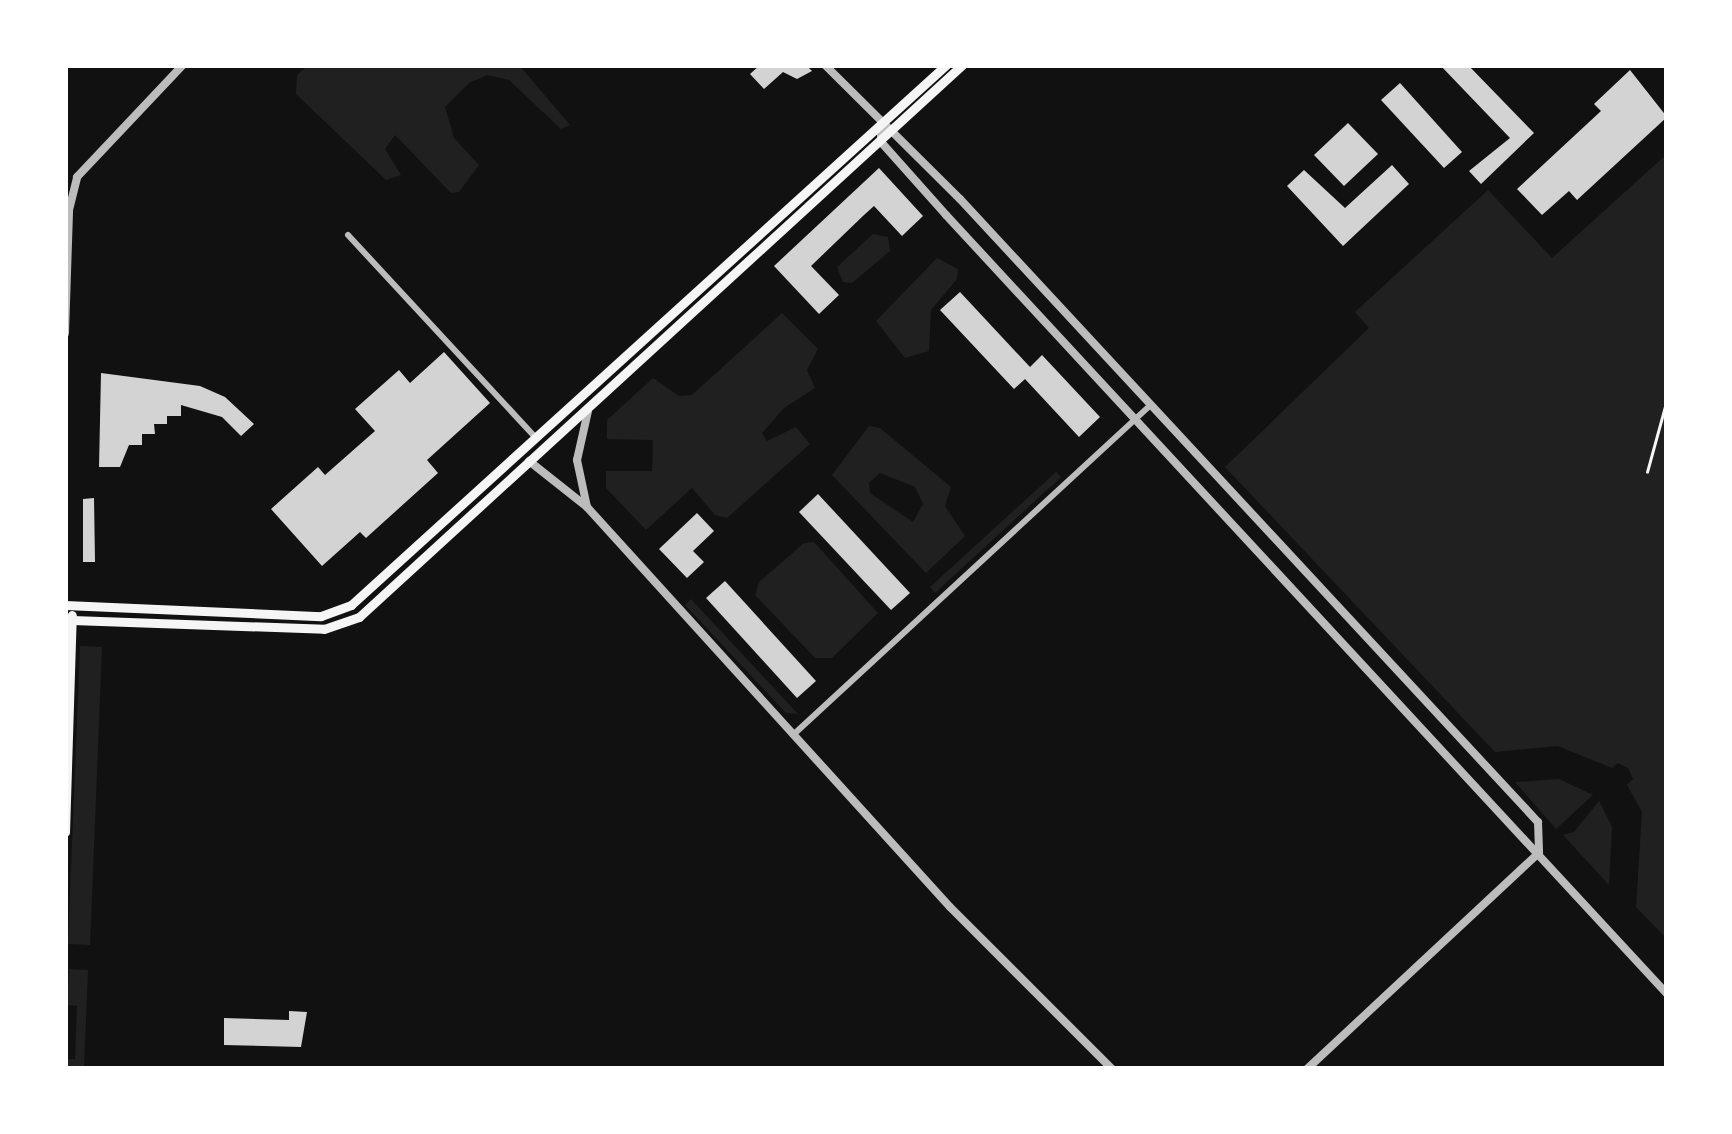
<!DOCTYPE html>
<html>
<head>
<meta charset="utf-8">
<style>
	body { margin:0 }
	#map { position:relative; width:1732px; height:1134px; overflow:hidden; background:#111; font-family:Helvetica,sans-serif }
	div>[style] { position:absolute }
	.green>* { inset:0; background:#202020 }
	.building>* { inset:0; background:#d3d3d3 }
	.path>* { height:2.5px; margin:-1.25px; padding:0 1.25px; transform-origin:1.25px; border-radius:1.25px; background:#f5f5f5 }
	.minor>* { height:6px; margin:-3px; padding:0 3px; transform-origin:3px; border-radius:3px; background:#bcbcbc }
	.tertiary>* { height:8px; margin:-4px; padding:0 4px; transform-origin:4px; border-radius:4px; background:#bcbcbc }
	.secondary>* { height:9px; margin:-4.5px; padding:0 4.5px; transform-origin:4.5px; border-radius:4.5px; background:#f5f5f5 }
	span { translate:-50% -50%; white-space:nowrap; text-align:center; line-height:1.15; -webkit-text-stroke:9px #fff; paint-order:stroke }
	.frame { position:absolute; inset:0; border:68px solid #fff; pointer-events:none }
</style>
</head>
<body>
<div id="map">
	<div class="green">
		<i style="clip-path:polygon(308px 65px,519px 65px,570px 125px,561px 129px,509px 80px,487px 75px,469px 83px,445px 107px,454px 138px,479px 165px,459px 192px,451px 193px,395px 135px,385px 149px,401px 175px,386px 180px,296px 94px,297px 75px)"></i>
		<i style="clip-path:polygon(1667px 154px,1667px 937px,1666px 938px,1636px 907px,1642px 812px,1627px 785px,1633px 779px,1628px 768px,1618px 763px,1612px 768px,1558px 746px,1495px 752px,1225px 467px,1369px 328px,1355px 312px,1488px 190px,1552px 258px)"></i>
		<i style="clip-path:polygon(873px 234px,888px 237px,890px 251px,852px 283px,843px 282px,837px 267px)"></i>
		<i style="clip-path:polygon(937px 258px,958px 269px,957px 279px,931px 310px,929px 351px,905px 358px,876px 321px)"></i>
		<i style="clip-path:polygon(782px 313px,818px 349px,807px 370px,815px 388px,784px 408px,762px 433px,767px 441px,796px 427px,810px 444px,727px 518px,715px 515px,692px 488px,646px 530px,606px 488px,606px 471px,652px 471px,653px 440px,607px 439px,607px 420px,653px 378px,679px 396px,692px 395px)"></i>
		<i style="clip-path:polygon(evenodd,869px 426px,880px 428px,951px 487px,945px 506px,965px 536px,926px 573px,832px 475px,869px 426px,880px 473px,915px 487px,923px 504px,913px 522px,870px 493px,869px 483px,880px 473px)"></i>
		<i style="clip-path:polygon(1056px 472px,1061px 477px,935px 593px,930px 587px)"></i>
		<i style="clip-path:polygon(814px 542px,878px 613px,832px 658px,815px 658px,755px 595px,759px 582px,804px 543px)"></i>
		<i style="clip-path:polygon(691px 599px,798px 714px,786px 713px,685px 605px)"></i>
		<i style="clip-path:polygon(80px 646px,102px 647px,90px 945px,68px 944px)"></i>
		<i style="clip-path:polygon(1559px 779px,1593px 795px,1556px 829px,1515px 782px)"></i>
		<i style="clip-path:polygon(1599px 801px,1612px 827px,1609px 885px,1563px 835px,1574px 832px)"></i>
		<i style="clip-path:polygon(69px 969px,88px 970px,84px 1069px,65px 1069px,65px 1059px,75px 1059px,77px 1006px,67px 1005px)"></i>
	</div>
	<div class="building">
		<i style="clip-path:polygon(760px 65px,806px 65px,812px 71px,797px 79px,783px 72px,764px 89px,750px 74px)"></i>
		<i style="clip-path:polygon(1440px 65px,1468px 65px,1534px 133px,1481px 184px,1469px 171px,1510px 138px)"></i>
		<i style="clip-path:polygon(1630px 70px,1667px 117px,1577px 200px,1569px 191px,1542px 215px,1517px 189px,1601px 111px,1594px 104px)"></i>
		<i style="clip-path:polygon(1400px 83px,1462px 152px,1444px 168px,1381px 100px)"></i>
		<i style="clip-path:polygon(1348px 123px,1378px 154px,1344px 186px,1314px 155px)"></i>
		<i style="clip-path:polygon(1392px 165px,1409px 184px,1343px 246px,1287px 186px,1304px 170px,1345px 208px)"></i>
		<i style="clip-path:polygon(879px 168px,923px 216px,902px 236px,874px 206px,864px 215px,811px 266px,839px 295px,819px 314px,774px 266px)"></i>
		<i style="clip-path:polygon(960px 292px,1030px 367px,1042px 355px,1100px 417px,1079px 437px,1025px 379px,1014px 389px,940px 310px)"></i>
		<i style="clip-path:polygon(444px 352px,490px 403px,427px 460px,438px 473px,366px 538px,360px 532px,322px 566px,271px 509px,318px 467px,325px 475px,375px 431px,355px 409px,399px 370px,410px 383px)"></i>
		<i style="clip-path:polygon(101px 373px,200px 386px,225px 397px,254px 424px,241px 436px,222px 417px,181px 405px,181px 416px,167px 416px,167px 424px,154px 424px,155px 434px,142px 434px,142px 445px,129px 445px,120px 467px,99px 467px)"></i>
		<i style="clip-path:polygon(818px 494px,910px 593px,891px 610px,799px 512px)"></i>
		<i style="clip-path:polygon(94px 498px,95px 562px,83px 562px,83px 499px)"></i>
		<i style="clip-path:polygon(697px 513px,714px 531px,693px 551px,704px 562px,687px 578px,659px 549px)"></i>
		<i style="clip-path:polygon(725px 581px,816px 681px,797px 698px,706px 598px)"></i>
		<i style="clip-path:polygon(289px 1011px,307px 1012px,301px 1047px,224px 1045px,224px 1018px,289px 1020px)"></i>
	</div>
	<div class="path">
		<i style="left:1647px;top:472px;width:76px;rotate:-74.7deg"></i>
	</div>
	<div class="minor">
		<i style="left:348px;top:235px;width:277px;rotate:47.2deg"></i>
		<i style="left:793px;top:735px;width:486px;rotate:-42.7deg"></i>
	</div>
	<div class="tertiary">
		<i style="left:825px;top:65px;width:190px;rotate:44.8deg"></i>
		<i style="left:960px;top:199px;width:850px;rotate:47.15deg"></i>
		<i style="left:1538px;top:822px;width:31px;rotate:88deg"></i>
		<i style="left:881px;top:124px;width:18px;rotate:90deg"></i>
		<i style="left:881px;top:142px;width:98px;rotate:48.3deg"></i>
		<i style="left:946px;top:215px;width:1061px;rotate:47.21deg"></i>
		<i style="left:65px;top:333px;width:123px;rotate:-88.1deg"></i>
		<i style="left:69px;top:210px;width:34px;rotate:-76deg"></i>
		<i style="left:77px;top:177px;width:154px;rotate:-46.6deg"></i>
		<i style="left:529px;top:461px;width:74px;rotate:38.4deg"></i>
		<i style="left:587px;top:507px;width:540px;rotate:47.78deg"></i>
		<i style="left:950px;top:907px;width:229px;rotate:45deg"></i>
		<i style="left:587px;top:507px;width:48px;rotate:-102deg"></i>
		<i style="left:577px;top:460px;width:50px;rotate:-77.3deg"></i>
		<i style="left:1307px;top:1069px;width:317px;rotate:-43deg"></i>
	</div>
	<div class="secondary">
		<i style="left:65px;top:605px;width:256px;rotate:2.5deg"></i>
		<i style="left:321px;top:616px;width:32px;rotate:-20deg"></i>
		<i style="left:351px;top:605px;width:804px;rotate:-42.23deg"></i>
		<i style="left:72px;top:620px;width:252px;rotate:2deg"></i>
		<i style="left:324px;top:629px;width:37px;rotate:-19deg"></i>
		<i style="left:359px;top:617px;width:818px;rotate:-42.47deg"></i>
		<i style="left:65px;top:832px;width:217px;rotate:-88.2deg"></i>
	</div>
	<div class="frame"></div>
</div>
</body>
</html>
